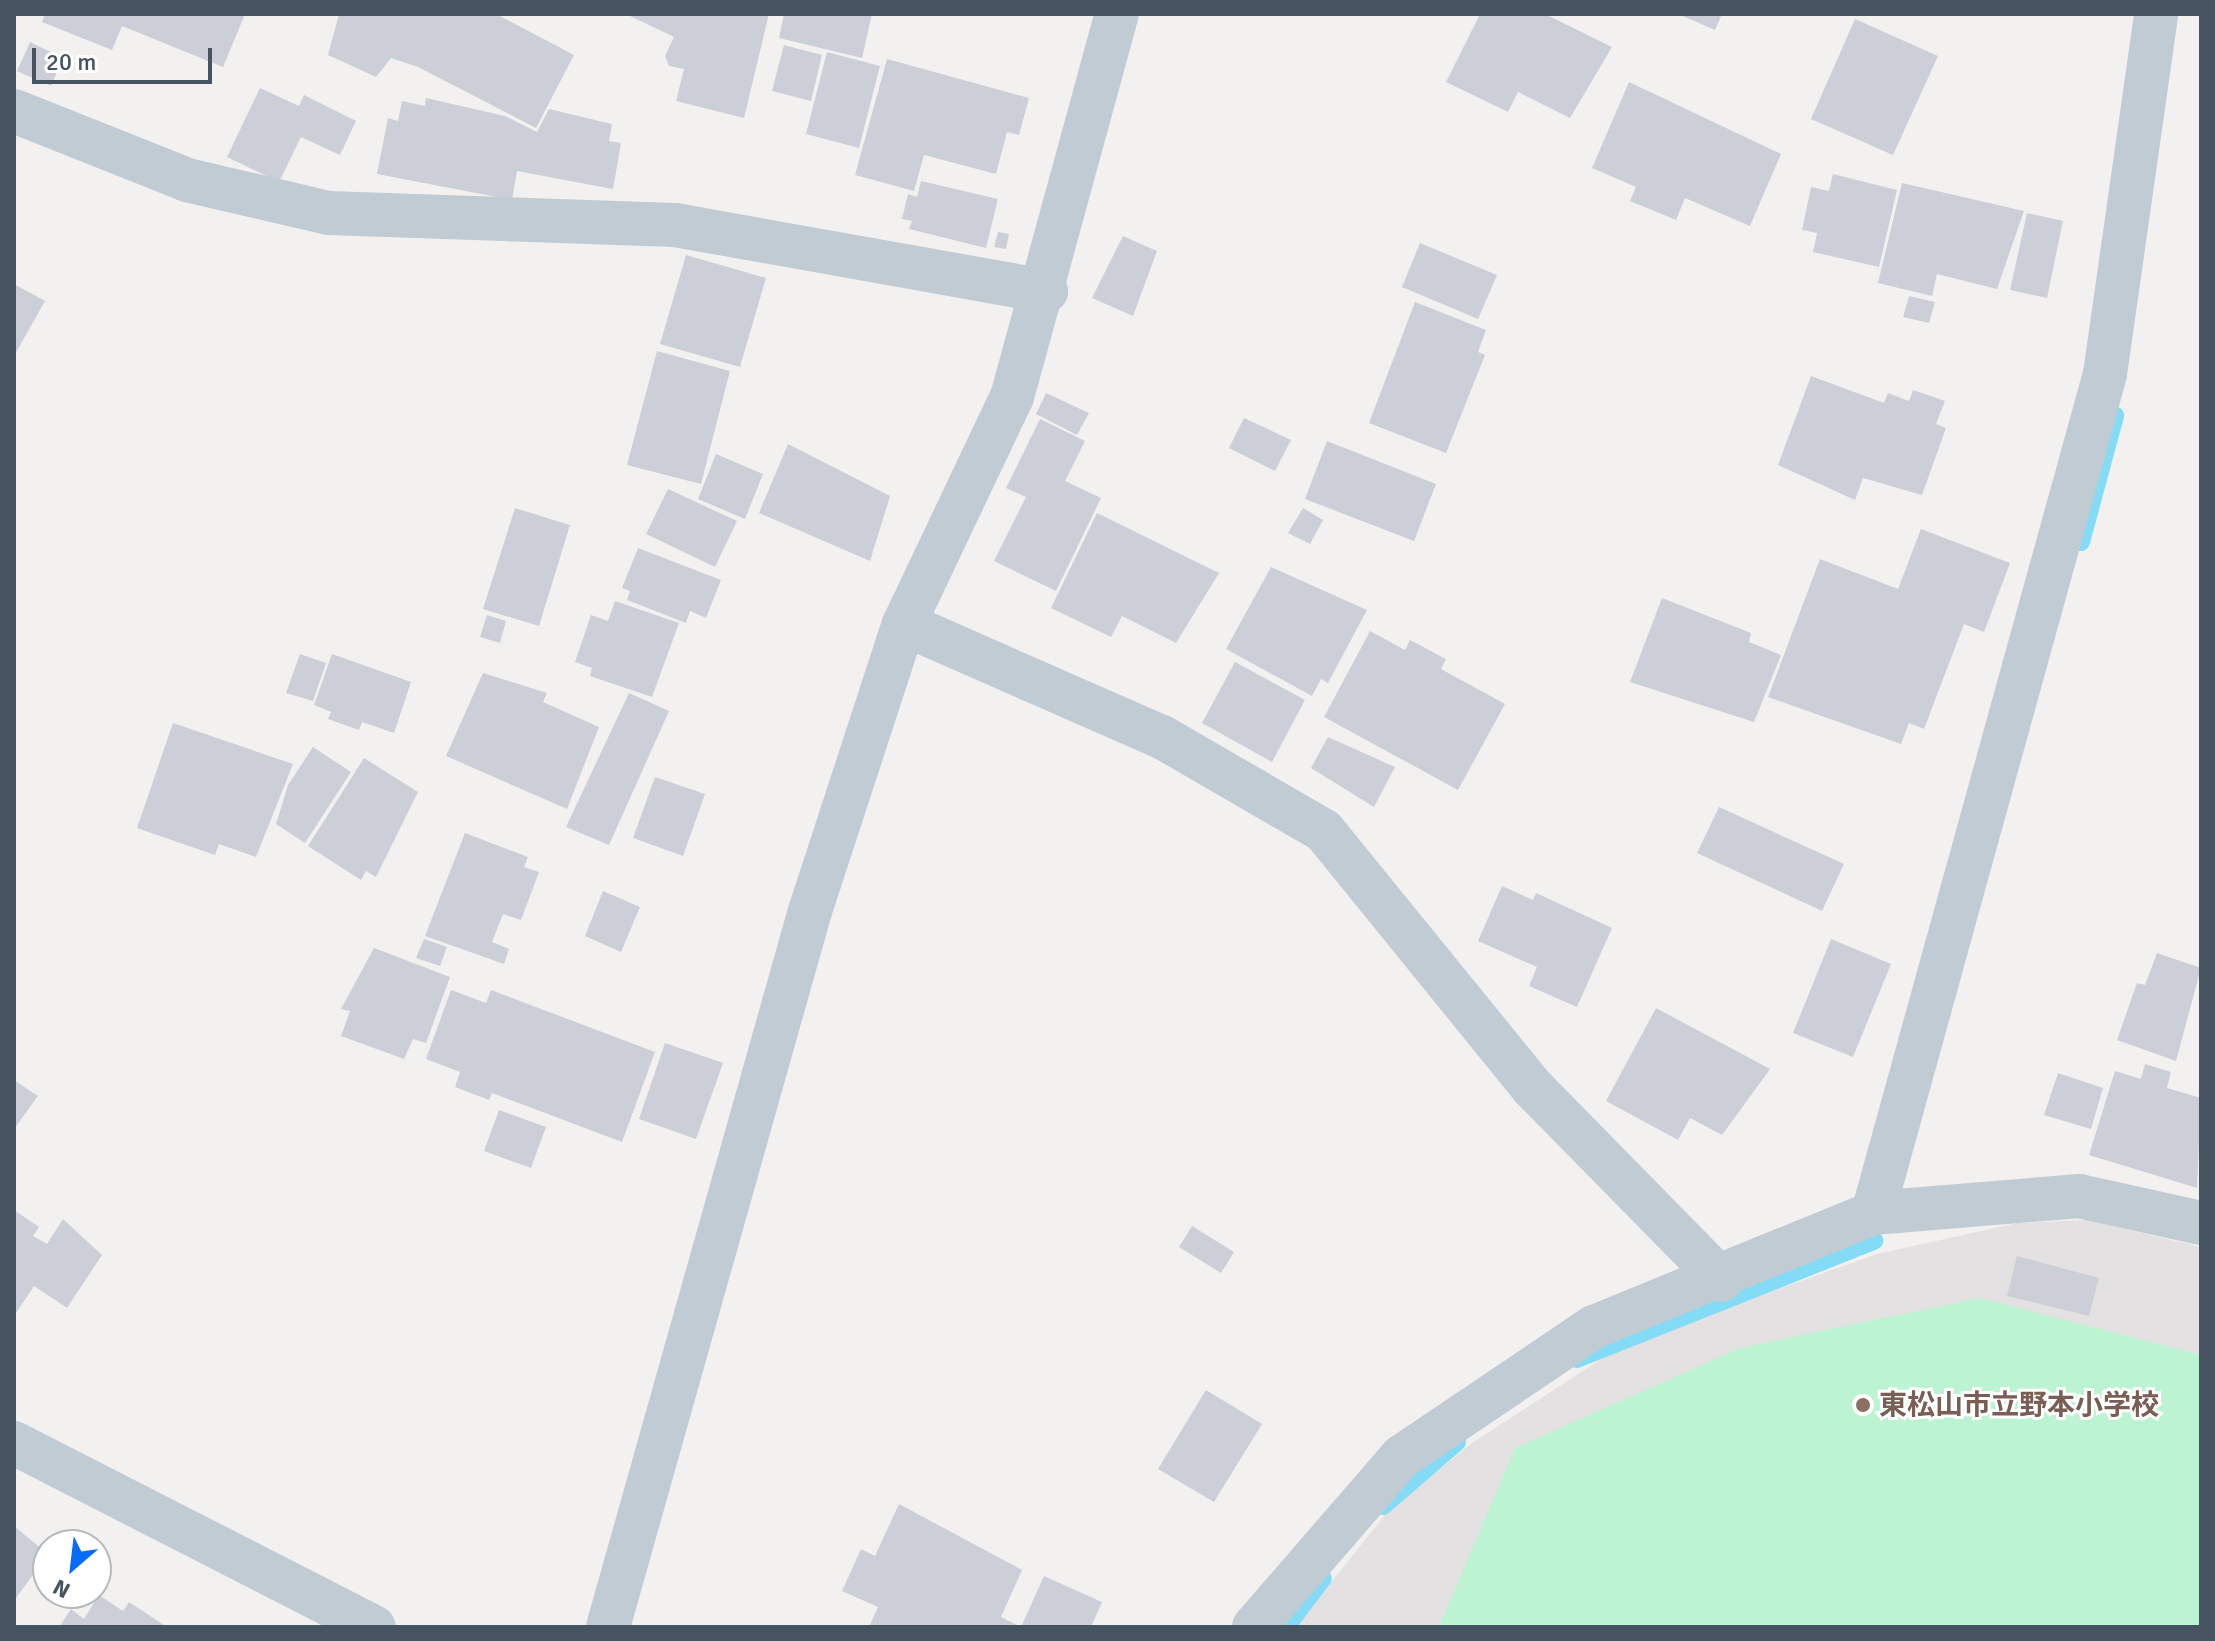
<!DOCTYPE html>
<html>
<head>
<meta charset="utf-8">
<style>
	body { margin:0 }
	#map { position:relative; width:2215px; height:1641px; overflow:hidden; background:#f3f1f0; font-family:Signika,"Noto Sans JP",sans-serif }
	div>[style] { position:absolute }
	.education>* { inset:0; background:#e4e1e2 }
	.green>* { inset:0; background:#bcf4d3 }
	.stream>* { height:18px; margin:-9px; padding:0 9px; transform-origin:9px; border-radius:9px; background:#84dbf5 }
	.building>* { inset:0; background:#cccfd7 }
	.minor>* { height:44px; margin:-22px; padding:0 22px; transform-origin:22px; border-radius:22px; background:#c0cbd4 }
	.dots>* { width:22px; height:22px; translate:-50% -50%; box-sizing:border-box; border:4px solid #fff; border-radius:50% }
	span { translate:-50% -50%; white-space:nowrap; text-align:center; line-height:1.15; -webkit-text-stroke:6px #fff; paint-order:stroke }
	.education-label { font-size:28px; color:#785e54; font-weight:700 }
	.left { translate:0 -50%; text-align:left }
	.frame { position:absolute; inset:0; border:16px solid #465360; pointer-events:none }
	.north { position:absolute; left:32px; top:1529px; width:80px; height:80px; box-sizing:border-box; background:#fff; border:2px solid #b5babf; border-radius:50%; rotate:208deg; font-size:22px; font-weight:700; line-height:32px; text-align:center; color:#465360 }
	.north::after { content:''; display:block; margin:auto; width:28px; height:36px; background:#066bf7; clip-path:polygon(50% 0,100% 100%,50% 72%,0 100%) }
	.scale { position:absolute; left:32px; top:48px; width:180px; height:36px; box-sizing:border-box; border:4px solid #465360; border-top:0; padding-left:10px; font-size:24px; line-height:28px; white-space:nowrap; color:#465360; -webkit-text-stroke:6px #fff; paint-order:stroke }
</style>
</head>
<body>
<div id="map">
	<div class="education">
		<i style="clip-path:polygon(2088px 1220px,2201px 1247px,2201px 1627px,1295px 1627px,1389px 1510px,1472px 1443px,1626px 1343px,1877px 1254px,2017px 1223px)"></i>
	</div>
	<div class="green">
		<i style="clip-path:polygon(1980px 1298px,2201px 1355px,2201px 1627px,1439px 1627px,1515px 1448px,1740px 1348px)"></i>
	</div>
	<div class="stream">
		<i style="left:2081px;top:542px;width:131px;rotate:-74.9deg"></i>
		<i style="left:1577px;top:1359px;width:320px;rotate:-21.7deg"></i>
		<i style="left:1383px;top:1506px;width:98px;rotate:-40.9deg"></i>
		<i style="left:1286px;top:1627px;width:61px;rotate:-52.9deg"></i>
	</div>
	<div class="building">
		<i style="clip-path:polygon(45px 14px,245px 14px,223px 67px,122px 26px,112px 50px,42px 22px)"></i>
		<i style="clip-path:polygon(339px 14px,496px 14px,574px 55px,536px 128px,418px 67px,391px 58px,376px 77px,328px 55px)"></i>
		<i style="clip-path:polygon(626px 14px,769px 14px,744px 118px,676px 101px,684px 69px,669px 66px,665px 56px,674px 37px)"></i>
		<i style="clip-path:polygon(784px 14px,872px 14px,862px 58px,779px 38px)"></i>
		<i style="clip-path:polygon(1480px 14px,1545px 14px,1612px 47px,1570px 118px,1518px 92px,1508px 112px,1446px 82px)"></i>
		<i style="clip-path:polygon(1678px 14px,1722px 14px,1715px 30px)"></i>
		<i style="clip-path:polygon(1855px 19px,1938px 56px,1893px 155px,1811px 119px)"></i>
		<i style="clip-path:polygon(30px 42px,63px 58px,51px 86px,17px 71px)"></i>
		<i style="clip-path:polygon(784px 45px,822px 55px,811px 101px,772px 91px)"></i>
		<i style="clip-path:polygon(827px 52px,880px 66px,859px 148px,806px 134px)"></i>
		<i style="clip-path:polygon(887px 59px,1029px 98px,1019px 135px,1007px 132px,996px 174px,924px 155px,914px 191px,855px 175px)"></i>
		<i style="clip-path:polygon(1629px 82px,1781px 154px,1750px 226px,1685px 198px,1676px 220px,1630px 201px,1636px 187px,1592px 168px)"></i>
		<i style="clip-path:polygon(260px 88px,299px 106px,304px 95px,356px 121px,340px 155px,301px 137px,279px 182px,227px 157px)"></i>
		<i style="clip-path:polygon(426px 98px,505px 116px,537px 132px,549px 109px,612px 124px,609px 141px,621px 143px,613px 189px,517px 171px,512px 200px,377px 174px,388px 118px,398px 121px,402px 101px,425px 106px)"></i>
		<i style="clip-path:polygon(1833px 174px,1897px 190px,1879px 267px,1813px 252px,1817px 233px,1802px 230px,1811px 187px,1829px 191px)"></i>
		<i style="clip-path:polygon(921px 181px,998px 199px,986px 248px,909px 229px,912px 221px,902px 219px,908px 194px,917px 197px)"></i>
		<i style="clip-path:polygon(1902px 183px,2024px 211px,1997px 289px,1937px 274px,1932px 296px,1878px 283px)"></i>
		<i style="clip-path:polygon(2027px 213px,2063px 221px,2047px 298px,2010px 290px)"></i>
		<i style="clip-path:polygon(998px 232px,1009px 234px,1006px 249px,994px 247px)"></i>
		<i style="clip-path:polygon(1123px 236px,1157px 251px,1133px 316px,1092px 298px)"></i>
		<i style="clip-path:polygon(1420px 243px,1497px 275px,1478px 319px,1402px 287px)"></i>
		<i style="clip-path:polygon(686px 255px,766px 278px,740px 367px,660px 344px)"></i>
		<i style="clip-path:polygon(14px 284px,45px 301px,14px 356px)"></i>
		<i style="clip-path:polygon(1909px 296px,1935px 302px,1929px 323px,1903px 317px)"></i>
		<i style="clip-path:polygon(1415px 302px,1486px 330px,1478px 352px,1485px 355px,1446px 453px,1369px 423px)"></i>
		<i style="clip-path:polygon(657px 351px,730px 371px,701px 484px,627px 465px)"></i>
		<i style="clip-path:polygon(1811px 376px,1884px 403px,1888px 393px,1909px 401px,1913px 390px,1945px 401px,1936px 424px,1946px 428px,1922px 495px,1863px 478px,1855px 500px,1778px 465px)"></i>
		<i style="clip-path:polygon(1046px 393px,1089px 413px,1077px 435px,1036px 414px)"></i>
		<i style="clip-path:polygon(1244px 418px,1291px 440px,1275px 471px,1229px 448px)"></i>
		<i style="clip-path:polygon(1040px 419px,1085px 441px,1065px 481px,1101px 498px,1056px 591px,994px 561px,1026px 497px,1006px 488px)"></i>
		<i style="clip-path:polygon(1327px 441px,1436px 484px,1414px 541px,1305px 499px)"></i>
		<i style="clip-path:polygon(788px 444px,890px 496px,870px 561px,759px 513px)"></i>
		<i style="clip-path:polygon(716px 454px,763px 474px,745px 519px,698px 499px)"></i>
		<i style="clip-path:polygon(668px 489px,737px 521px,715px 567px,646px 534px)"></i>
		<i style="clip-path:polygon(515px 508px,570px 525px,539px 626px,483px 609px)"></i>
		<i style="clip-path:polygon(1303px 508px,1323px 520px,1310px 544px,1288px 533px)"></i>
		<i style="clip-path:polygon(1097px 513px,1219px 573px,1176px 643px,1122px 616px,1111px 637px,1051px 608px)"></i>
		<i style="clip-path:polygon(1921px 529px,2010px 563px,1984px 632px,1964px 624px,1924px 729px,1909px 723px,1901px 744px,1768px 697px,1820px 559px,1898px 589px)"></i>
		<i style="clip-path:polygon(638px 548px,721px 580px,706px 618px,690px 611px,686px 623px,627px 600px,630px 591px,622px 588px)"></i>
		<i style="clip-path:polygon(1271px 567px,1367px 610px,1328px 683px,1321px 679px,1312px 696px,1226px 649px)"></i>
		<i style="clip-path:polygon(1662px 598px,1751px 633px,1749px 642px,1781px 655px,1754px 722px,1630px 682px)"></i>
		<i style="clip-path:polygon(615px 601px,679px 623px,652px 697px,590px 676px,592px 668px,575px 662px,591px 615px,608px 621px)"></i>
		<i style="clip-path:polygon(487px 615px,506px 621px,500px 643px,480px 637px)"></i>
		<i style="clip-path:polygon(1370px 631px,1405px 650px,1410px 640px,1446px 659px,1441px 669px,1505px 704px,1458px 790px,1324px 717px)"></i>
		<i style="clip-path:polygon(300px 654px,326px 663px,313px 701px,286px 693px)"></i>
		<i style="clip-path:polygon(332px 654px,411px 682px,394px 733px,362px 722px,359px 730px,328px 719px,331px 712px,314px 705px)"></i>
		<i style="clip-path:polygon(1235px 662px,1305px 700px,1272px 762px,1202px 723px)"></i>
		<i style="clip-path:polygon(483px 673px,547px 693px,543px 702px,599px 727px,567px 809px,446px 756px)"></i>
		<i style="clip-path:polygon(629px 693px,669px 711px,609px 845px,566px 827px)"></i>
		<i style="clip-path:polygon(173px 723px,293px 764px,256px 857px,219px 844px,215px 855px,137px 828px)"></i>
		<i style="clip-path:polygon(1328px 737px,1395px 767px,1374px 807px,1311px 768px)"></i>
		<i style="clip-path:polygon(313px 747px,351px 772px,305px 843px,276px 824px,288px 785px)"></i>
		<i style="clip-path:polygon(364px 758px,418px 792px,376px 877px,366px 871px,361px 880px,308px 846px)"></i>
		<i style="clip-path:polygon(655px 777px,705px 794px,683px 856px,633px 838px)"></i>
		<i style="clip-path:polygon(1719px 807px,1844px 864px,1822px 911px,1697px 853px)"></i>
		<i style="clip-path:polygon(465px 833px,528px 857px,524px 867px,539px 872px,521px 920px,503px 914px,492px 942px,509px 949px,504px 964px,425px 936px)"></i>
		<i style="clip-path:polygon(1502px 886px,1533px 900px,1536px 893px,1612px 928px,1577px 1007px,1529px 986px,1537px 967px,1478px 941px)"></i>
		<i style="clip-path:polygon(603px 891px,640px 907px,621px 952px,585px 936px)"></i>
		<i style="clip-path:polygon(424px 939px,447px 947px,440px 966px,416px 958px)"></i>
		<i style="clip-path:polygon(1831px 939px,1891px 964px,1853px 1057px,1793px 1033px)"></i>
		<i style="clip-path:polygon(374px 948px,450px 977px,426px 1043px,413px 1039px,404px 1059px,341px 1036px,350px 1011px,341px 1009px)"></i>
		<i style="clip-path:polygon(2157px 953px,2201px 968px,2176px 1061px,2117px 1040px,2137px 983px,2145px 985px)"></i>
		<i style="clip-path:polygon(451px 990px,486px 1003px,491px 990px,655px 1052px,622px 1142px,492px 1093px,489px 1100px,455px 1087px,460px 1072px,426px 1059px)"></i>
		<i style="clip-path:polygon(1656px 1008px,1770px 1069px,1722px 1135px,1690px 1118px,1678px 1140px,1606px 1101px)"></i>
		<i style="clip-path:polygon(665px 1043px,723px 1063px,696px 1139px,639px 1119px)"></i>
		<i style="clip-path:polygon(2145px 1064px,2171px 1072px,2167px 1088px,2201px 1098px,2197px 1188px,2089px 1155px,2115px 1071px,2141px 1079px)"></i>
		<i style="clip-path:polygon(2058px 1073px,2103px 1088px,2091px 1129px,2044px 1115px)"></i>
		<i style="clip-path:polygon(14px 1080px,38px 1096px,14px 1129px)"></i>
		<i style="clip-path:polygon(499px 1110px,546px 1127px,531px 1168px,484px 1151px)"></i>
		<i style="clip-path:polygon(14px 1210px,39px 1227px,33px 1236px,47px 1244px,63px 1219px,102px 1255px,67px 1308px,34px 1286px,14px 1316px)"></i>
		<i style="clip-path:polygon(1192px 1226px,1234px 1252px,1221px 1273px,1179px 1247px)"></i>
		<i style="clip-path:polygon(2017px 1256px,2099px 1278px,2089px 1316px,2007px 1296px)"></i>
		<i style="clip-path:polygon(1206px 1390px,1262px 1424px,1214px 1502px,1158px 1469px)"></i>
		<i style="clip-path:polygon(899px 1504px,1022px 1570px,1001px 1617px,1021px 1627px,1044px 1576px,1102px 1602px,1091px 1627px,869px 1627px,878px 1607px,842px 1591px,861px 1549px,875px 1556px)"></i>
		<i style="clip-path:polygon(14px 1526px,48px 1554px,16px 1598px,14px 1597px)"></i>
		<i style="clip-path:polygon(99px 1595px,123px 1611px,129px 1602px,167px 1627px,59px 1627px,71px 1609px,84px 1619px)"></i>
	</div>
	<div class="minor">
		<i style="left:14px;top:111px;width:186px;rotate:21.7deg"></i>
		<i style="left:187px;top:180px;width:146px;rotate:13.1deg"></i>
		<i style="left:329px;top:213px;width:346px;rotate:2deg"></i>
		<i style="left:675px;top:225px;width:377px;rotate:10.1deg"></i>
		<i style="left:904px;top:624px;width:282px;rotate:23.7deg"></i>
		<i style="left:1162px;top:737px;width:187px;rotate:30.1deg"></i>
		<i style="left:1324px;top:831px;width:331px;rotate:50.9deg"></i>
		<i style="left:1533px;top:1088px;width:269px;rotate:45.5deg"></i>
		<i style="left:1873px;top:1213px;width:870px;rotate:-74.54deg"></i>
		<i style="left:2105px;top:374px;width:364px;rotate:-81.9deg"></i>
		<i style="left:14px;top:1443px;width:404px;rotate:27.1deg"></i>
		<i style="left:608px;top:1627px;width:744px;rotate:-74.25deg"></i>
		<i style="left:810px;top:911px;width:302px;rotate:-71.9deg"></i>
		<i style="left:904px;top:624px;width:251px;rotate:-64.6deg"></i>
		<i style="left:1012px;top:397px;width:397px;rotate:-74.7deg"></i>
		<i style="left:1254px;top:1627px;width:225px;rotate:-49.1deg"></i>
		<i style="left:1401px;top:1457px;width:233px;rotate:-34deg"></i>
		<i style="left:1594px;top:1327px;width:301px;rotate:-22.2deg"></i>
		<i style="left:1873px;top:1213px;width:207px;rotate:-4.7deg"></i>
		<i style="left:2079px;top:1196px;width:125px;rotate:12.5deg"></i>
	</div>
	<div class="dots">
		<i style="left:1863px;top:1405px;background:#8d6e63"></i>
	</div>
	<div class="education-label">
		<span class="left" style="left:1879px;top:1405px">東松山市立野本小学校</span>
	</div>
	<div class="frame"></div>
	<div class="north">N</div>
	<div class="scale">20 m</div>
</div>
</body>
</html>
